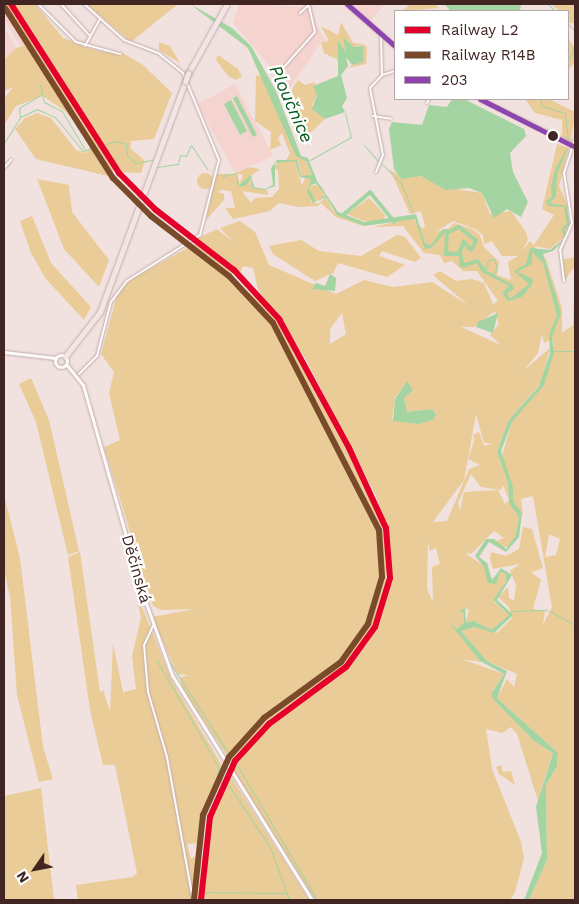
<!DOCTYPE html>
<html>
<head>
<meta charset="utf-8">
<style>
	body { margin:0 }
	#map { position:relative; width:579px; height:904px; overflow:hidden; background:#f1e1df; font-family:"Work Sans",sans-serif }
	div>[style] { position:absolute }
	.built>* { inset:0; background:#f5d4d0 }
	.green>* { inset:0; background:#eacc98 }
	.round { border-radius:50% }
	.water>* { inset:0; background:#a3d4a1 }
	.stream>* { height:1px; margin:-0.5px; padding:0 0.5px; transform-origin:0.5px; border-radius:0.5px; background:#a3d4a1 }
	.river>* { height:4px; margin:-2px; padding:0 2px; transform-origin:2px; border-radius:2px; background:#a3d4a1 }
	.roads { filter:drop-shadow(0 0 1px #c2aeac) drop-shadow(0 0 1px #c2aeac) }
	.minor>* { height:2px; margin:-1px; padding:0 1px; transform-origin:1px; border-radius:1px; background:#fdfafa }
	.tertiary>* { height:3px; margin:-1.5px; padding:0 1.5px; transform-origin:1.5px; border-radius:1.5px; background:#fdfafa }
	.secondary>* { height:3px; margin:-1.5px; padding:0 1.5px; transform-origin:1.5px; border-radius:1.5px; background:#fdfafa }
	.secondary>.ring { margin:-1.5px; padding:0; box-sizing:content-box; background:none; border:3px solid #fdfafa; border-radius:50% }
	.primary>* { height:4.5px; margin:-2.25px; padding:0 2.25px; transform-origin:2.25px; border-radius:2.25px; background:#f2e6e5 }
	.bridges { filter:drop-shadow(0 0 1px #bda5a3) drop-shadow(0 0 1px #bda5a3) }
	.primary-bridge>* { height:4.5px; margin:-2.25px; padding:0 2.25px; transform-origin:2.25px; border-radius:2.25px; background:#f2e6e5 }
	.bus-1>* { height:5px; margin:-2.5px; padding:0 2.5px; transform-origin:2.5px; border-radius:2.5px; background:#8e44ad }
	.rail-1>* { height:6px; margin:-3px; padding:0 3px; transform-origin:3px; border-radius:3px; background:#e4002b }
	.rail-2>* { height:6px; margin:-3px; padding:0 3px; transform-origin:3px; border-radius:3px; background:#7a4b2a }
	.dots>* { width:14px; height:14px; translate:-50% -50%; box-sizing:border-box; border:2px solid #fff; border-radius:50% }
	span { translate:-50% -50%; white-space:nowrap; text-align:center; line-height:1.15; -webkit-text-stroke:4.5px #fff; paint-order:stroke }
	.street-label { font-size:16px; color:#402522 }
	.water-label { font-size:18px; color:#035b18; font-style:italic }
	.frame { position:absolute; inset:0; border:5px solid #402522; pointer-events:none }
	.legend { position:absolute; left:394px; top:10px; width:175px; height:90px; box-sizing:border-box; background:#fff; border:1px solid #b3a8a7; margin:0; padding:6px 9px; list-style:none; font-size:15px; color:#402522 }
	.legend li { display:flex; align-items:center; gap:10px; height:25px }
	.legend b { width:25px; border:1px solid #b3a8a7 }
	.north { position:absolute; left:10px; top:844px; width:50px; height:50px; -webkit-text-stroke:4px #fff; paint-order:stroke; rotate:237deg; font-size:14px; font-weight:700; line-height:20px; text-align:center; color:#402522 }
	.north::after { content:''; display:block; margin:auto; width:18px; height:22px; background:#402522; clip-path:polygon(50% 0,100% 100%,50% 72%,0 100%) }
</style>
</head>
<body>
<div id="map">
	<div class="built">
		<i style="clip-path:polygon(4px 4px,28px 43px,21px 48px,4px 19px)"></i>
		<i style="clip-path:polygon(9px 4px,121px 172px,151px 203px,235px 268px,280px 318px,351px 447px,388px 527px,391px 578px,376px 628px,347px 668px,270px 725px,236px 762px,211px 817px,203px 900px,203px 842px,220px 783px,260px 730px,337px 673px,365px 641px,381px 610px,389px 569px,385px 528px,348px 448px,278px 320px,233px 271px,160px 215px,118px 174px)"></i>
		<i style="clip-path:polygon(239px 4px,312px 7px,317px 27px,329px 43px,321px 43px,289px 89px,233px 23px)"></i>
		<i style="clip-path:polygon(352px 4px,385px 4px,370px 21px)"></i>
		<i style="clip-path:polygon(4px 27px,16px 48px,4px 60px)"></i>
		<i style="clip-path:polygon(235px 84px,273px 156px,235px 173px,198px 104px)"></i>
	</div>
	<div class="green">
		<i style="clip-path:polygon(4px 4px,9px 4px,113px 168px,112px 177px,36px 159px,15px 129px,25px 118px,37px 113px,51px 118px,76px 150px,86px 153px,90px 148px,88px 137px,65px 111px,43px 96px,16px 106px,4px 125px,4px 99px,13px 87px,4px 91px,4px 60px,16px 48px,30px 44px)"></i>
		<i style="clip-path:polygon(12px 4px,35px 4px,63px 38px,98px 51px,123px 53px,143px 65px,172px 93px,154px 139px,131px 141px,130px 148px,145px 161px,141px 173px,121px 172px,110px 159px)"></i>
		<i style="clip-path:polygon(86px 4px,178px 4px,131px 42px)"></i>
		<i style="clip-path:polygon(411px 4px,435px 4px,439px 8px,402px 11px)"></i>
		<i style="clip-path:polygon(552px 4px,575px 4px,575px 24px,568px 22px,568px 11px,559px 11px)"></i>
		<i style="clip-path:polygon(341px 22px,353px 43px,363px 44px,367px 47px,366px 64px,348px 68px,363px 59px,361px 45px,354px 47px,344px 38px,346px 53px,338px 41px,340px 61px,324px 53px,321px 43px,329px 41px,321px 26px,338px 35px)"></i>
		<i style="clip-path:polygon(568px 39px,575px 47px,575px 62px,568px 70px)"></i>
		<i style="clip-path:polygon(159px 42px,170px 46px,180px 63px,159px 50px)"></i>
		<i style="clip-path:polygon(218px 55px,238px 69px,242px 76px,236px 80px,228px 76px,216px 60px)"></i>
		<i style="clip-path:polygon(256px 75px,264px 77px,296px 156px,307px 162px,312px 176px,301px 176px,298px 161px,286px 160px,290px 154px,282px 133px,278px 138px,281px 145px,270px 150px,271px 132px,255px 121px)"></i>
		<i style="clip-path:polygon(298px 80px,305px 85px,315px 82px,317px 95px,312px 105px,325px 119px,307px 136px,300px 132px,293px 117px,290px 92px)"></i>
		<i style="clip-path:polygon(525px 99px,549px 99px,575px 112px,571px 142px,562px 137px,562px 120px,535px 113px)"></i>
		<i style="clip-path:polygon(evenodd,557px 144px,569px 148px,559px 186px,568px 206px,568px 234px,550px 249px,534px 246px,546px 259px,562px 308px,562px 333px,573px 325px,575px 270px,575px 900px,529px 900px,547px 860px,546px 785px,557px 766px,558px 753px,497px 698px,507px 679px,514px 687px,517px 674px,487px 661px,461px 631px,475px 627px,497px 633px,512px 618px,509px 607px,498px 597px,508px 587px,509px 598px,514px 601px,516px 585px,510px 571px,520px 564px,493px 569px,490px 559px,491px 552px,506px 556px,519px 549px,523px 527px,532px 529px,543px 568px,531px 572px,541px 580px,533px 609px,545px 611px,543px 625px,552px 607px,533px 496px,521px 499px,523px 515px,513px 501px,513px 487px,501px 459px,512px 422px,545px 382px,554px 344px,552px 339px,544px 343px,542px 334px,538px 353px,523px 371px,550px 348px,541px 383px,509px 420px,497px 452px,508px 482px,509px 503px,519px 517px,515px 537px,510px 546px,502px 548px,496px 541px,504px 538px,494px 531px,471px 554px,465px 553px,484px 566px,491px 584px,500px 572px,506px 573px,506px 582px,493px 601px,509px 615px,491px 630px,474px 621px,466px 622px,469px 610px,464px 608px,460px 612px,464px 613px,464px 623px,457px 629px,450px 622px,481px 662px,461px 659px,504px 674px,493px 690px,494px 700px,534px 741px,553px 753px,541px 789px,540px 807px,517px 734px,511px 727px,502px 733px,486px 729px,492px 769px,521px 842px,524px 858px,515px 892px,510px 900px,315px 900px,232px 770px,262px 732px,339px 675px,368px 643px,390px 586px,389px 534px,376px 496px,305px 358px,258px 289px,253px 268px,243px 266px,240px 273px,198px 238px,217px 229px,233px 242px,220px 228px,240px 221px,255px 232px,269px 265px,336px 294px,364px 280px,393px 287px,432px 282px,468px 305px,433px 275px,440px 271px,456px 281px,472px 279px,484px 283px,493px 304px,498px 301px,477px 271px,463px 271px,452px 261px,444px 263px,440px 255px,424px 253px,403px 226px,373px 227px,412px 218px,423px 229px,425px 226px,421px 211px,410px 214px,390px 170px,404px 178px,421px 176px,443px 187px,482px 193px,490px 214px,511px 211px,526px 232px,528px 240px,521px 252px,530px 241px,534px 245px,554px 215px,542px 209px,557px 144px,453px 221px,475px 229px,483px 235px,484px 244px,492px 241px,502px 256px,518px 256px,508px 262px,511px 280px,497px 275px,499px 262px,484px 247px,480px 235px,472px 229px,454px 223px,449px 228px,436px 232px,453px 221px,557px 144px,495px 311px,499px 324px,490px 335px,501px 345px,461px 327px,474px 327px,495px 311px,557px 144px,342px 313px,346px 334px,330px 344px,330px 329px,342px 313px,557px 144px,407px 383px,413px 390px,404px 398px,407px 412px,432px 409px,436px 413px,432px 420px,418px 424px,392px 420px,395px 397px,407px 383px,557px 144px,476px 414px,484px 443px,493px 443px,484px 446px,479px 432px,473px 435px,474px 441px,468px 459px,480px 465px,469px 469px,447px 521px,433px 522px,464px 480px,476px 414px,557px 144px,471px 474px,481px 487px,501px 490px,503px 485px,509px 500px,505px 504px,498px 490px,464px 492px,460px 511px,458px 503px,471px 474px,557px 144px,549px 534px,560px 539px,556px 555px,545px 557px,549px 534px,557px 144px,428px 543px,430px 551px,436px 548px,440px 564px,432px 567px,433px 602px,427px 589px,428px 543px)"></i>
		<i style="clip-path:polygon(279px 161px,295px 161px,302px 186px,306px 175px,311px 178px,311px 202px,318px 204px,326px 197px,333px 211px,363px 226px,336px 217px,321px 203px,318px 206px,299px 207px,279px 203px,270px 211px,233px 219px,225px 208px,235px 208px,231px 191px,222px 190px,217px 192px,224px 194px,224px 200px,206px 220px,216px 174px,237px 174px,240px 187px,251px 178px,252px 188px,267px 190px,268px 195px,242px 191px,251px 203px,255px 198px,272px 197px,279px 189px,278px 170px,273px 168px)"></i>
		<i style="clip-path:polygon(250px 167px,260px 169px,239px 185px,243px 175px,235px 173px)"></i>
		<i class="round" style="left:197px;top:173px;width:16px;height:16px"></i>
		<i style="clip-path:polygon(37px 179px,69px 185px,72px 212px,109px 260px,99px 287px,64px 249px)"></i>
		<i class="round" style="left:308px;top:185px;width:16px;height:16px"></i>
		<i style="clip-path:polygon(369px 198px,385px 215px,384px 221px,363px 221px,347px 214px)"></i>
		<i style="clip-path:polygon(32px 216px,51px 263px,91px 307px,84px 320px,46px 279px,31px 253px,20px 221px)"></i>
		<i style="clip-path:polygon(397px 235px,405px 237px,421px 258px,415px 262px,382px 251px,379px 256px,405px 265px,387px 277px,338px 263px,333px 273px,315px 281px,273px 254px,269px 246px,301px 240px,319px 251px,361px 256px)"></i>
		<i style="clip-path:polygon(197px 243px,230px 269px,235px 281px,254px 297px,257px 295px,284px 329px,373px 497px,389px 553px,383px 602px,365px 641px,337px 673px,260px 730px,232px 763px,182px 689px,180px 678px,189px 675px,177px 674px,152px 617px,194px 609px,161px 610px,153px 606px,104px 447px,120px 440px,109px 393px,114px 372px,101px 354px,117px 295px,131px 279px)"></i>
		<i style="clip-path:polygon(574px 257px,574px 267px,565px 280px,562px 260px)"></i>
		<i style="clip-path:polygon(31px 378px,49px 420px,79px 551px,68px 555px,36px 422px,19px 384px)"></i>
		<i style="clip-path:polygon(4px 495px,20px 558px,43px 747px,53px 779px,39px 782px,17px 695px,10px 597px,4px 569px)"></i>
		<i style="clip-path:polygon(80px 552px,100px 692px,103px 690px,110px 712px,113px 643px,124px 697px,124px 692px,136px 689px,132px 656px,141px 618px,136px 592px,172px 681px,224px 769px,203px 817px,203px 843px,187px 844px,191px 859px,202px 851px,199px 900px,78px 900px,76px 885px,133px 877px,137px 873px,115px 765px,103px 765px,90px 710px,68px 557px)"></i>
		<i style="clip-path:polygon(501px 765px,503px 772px,511px 771px,515px 785px,499px 774px,496px 767px)"></i>
		<i style="clip-path:polygon(229px 774px,294px 876px,309px 900px,203px 900px,212px 814px)"></i>
		<i style="clip-path:polygon(41px 788px,54px 900px,4px 900px,4px 796px)"></i>
	</div>
	<div class="water">
		<i style="clip-path:polygon(evenodd,190px 4px,232px 28px,251px 46px,276px 91px,301px 156px,308px 158px,317px 181px,338px 212px,364px 222px,416px 214px,425px 244px,431px 245px,443px 229px,449px 230px,448px 251px,462px 253px,464px 263px,478px 259px,487px 271px,513px 285px,514px 289px,507px 293px,510px 299px,529px 284px,514px 271px,526px 264px,530px 248px,550px 250px,565px 238px,561px 229px,567px 224px,564px 207px,548px 206px,546px 201px,552px 197px,551px 187px,556px 167px,569px 145px,557px 174px,556px 197px,549px 203px,566px 206px,570px 224px,564px 230px,568px 236px,553px 251px,543px 254px,561px 313px,552px 337px,554px 352px,544px 385px,512px 422px,501px 451px,513px 487px,513px 501px,522px 513px,519px 537px,506px 552px,489px 542px,479px 557px,487px 563px,492px 580px,501px 568px,512px 575px,497px 600px,513px 615px,494px 633px,475px 627px,461px 631px,487px 661px,507px 671px,497px 698px,558px 753px,557px 766px,546px 785px,547px 860px,529px 900px,524px 900px,542px 853px,536px 807px,553px 753px,534px 741px,494px 700px,491px 694px,504px 674px,480px 661px,449px 622px,457px 629px,464px 623px,464px 613px,460px 612px,465px 607px,466px 622px,474px 621px,491px 630px,509px 615px,493px 600px,506px 582px,506px 573px,500px 572px,496px 584px,488px 583px,484px 567px,475px 556px,486px 539px,494px 539px,506px 549px,515px 537px,519px 517px,509px 503px,508px 482px,497px 452px,509px 420px,539px 386px,550px 353px,549px 335px,557px 315px,543px 263px,532px 252px,532px 264px,517px 272px,532px 278px,533px 283px,522px 297px,508px 301px,502px 293px,509px 286px,482px 272px,477px 263px,463px 268px,459px 265px,459px 256px,444px 256px,445px 233px,431px 248px,425px 249px,415px 219px,364px 226px,337px 215px,326px 197px,313px 203px,307px 192px,311px 179px,300px 177px,295px 161px,275px 163px,275px 186px,265px 190px,252px 188px,251px 178px,246px 185px,240px 187px,237px 183px,237px 174px,224px 177px,206px 170px,223px 176px,237px 173px,239px 185px,251px 175px,254px 187px,265px 189px,273px 185px,271px 168px,277px 160px,297px 160px,301px 176px,312px 175px,307px 162px,296px 156px,248px 48px,190px 4px,316px 183px,325px 195px,316px 202px,308px 187px,316px 183px)"></i>
		<i style="clip-path:polygon(444px 4px,520px 4px,521px 5px,520px 11px,451px 11px)"></i>
		<i style="clip-path:polygon(343px 37px,354px 47px,363px 46px,363px 62px,352px 65px,346px 57px,348px 66px,341px 75px,347px 98px,342px 106px,345px 112px,325px 119px,312px 109px,317px 95px,313px 86px,338px 76px,338px 40px,346px 53px)"></i>
		<i style="clip-path:polygon(237px 96px,257px 135px,253px 137px,233px 98px)"></i>
		<i style="clip-path:polygon(452px 99px,464px 99px,524px 129px,526px 136px,510px 153px,513px 172px,528px 202px,521px 217px,507px 209px,494px 218px,482px 193px,469px 188px,446px 190px,421px 176px,401px 179px,394px 169px,389px 129px,392px 122px,422px 125px,429px 105px,447px 107px)"></i>
		<i style="clip-path:polygon(231px 100px,247px 131px,240px 135px,224px 104px)"></i>
		<i style="clip-path:polygon(330px 274px,336px 278px,335px 291px,312px 289px,316px 283px,325px 286px)"></i>
		<i style="clip-path:polygon(498px 313px,493px 333px,476px 327px,478px 322px)"></i>
		<i style="clip-path:polygon(407px 381px,413px 390px,404px 398px,407px 412px,432px 409px,436px 414px,433px 420px,418px 424px,393px 421px,395px 399px)"></i>
	</div>
	<div class="stream">
		<i style="left:548px;top:4px;width:10px;rotate:45deg"></i>
		<i style="left:568px;top:24px;width:10px;rotate:45deg"></i>
		<i style="left:568px;top:61px;width:17px;rotate:-66deg"></i>
		<i style="left:40px;top:85px;width:17px;rotate:77deg"></i>
		<i style="left:44px;top:102px;width:20px;rotate:27deg"></i>
		<i style="left:62px;top:111px;width:45px;rotate:59.5deg"></i>
		<i style="left:540px;top:99px;width:7px;rotate:74deg"></i>
		<i style="left:542px;top:106px;width:24px;rotate:17deg"></i>
		<i style="left:565px;top:113px;width:29px;rotate:84deg"></i>
		<i style="left:20px;top:117px;width:9px;rotate:-96deg"></i>
		<i style="left:19px;top:108px;width:27px;rotate:-31deg"></i>
		<i style="left:4px;top:143px;width:31px;rotate:-58deg"></i>
		<i style="left:20px;top:117px;width:19px;rotate:-25deg"></i>
		<i style="left:37px;top:109px;width:20px;rotate:24deg"></i>
		<i style="left:55px;top:117px;width:44px;rotate:50.5deg"></i>
		<i style="left:83px;top:151px;width:34px;rotate:-17deg"></i>
		<i style="left:115px;top:141px;width:11px;rotate:15deg"></i>
		<i style="left:126px;top:144px;width:12px;rotate:85deg"></i>
		<i style="left:127px;top:156px;width:11px;rotate:38deg"></i>
		<i style="left:136px;top:163px;width:20px;rotate:-11deg"></i>
		<i style="left:364px;top:145px;width:23px;rotate:49deg"></i>
		<i style="left:310px;top:160px;width:47px;rotate:-29.3deg"></i>
		<i style="left:351px;top:137px;width:25px;rotate:-104deg"></i>
		<i style="left:382px;top:164px;width:27px;rotate:45deg"></i>
		<i style="left:401px;top:183px;width:32px;rotate:68deg"></i>
		<i style="left:157px;top:167px;width:21px;rotate:-8deg"></i>
		<i style="left:178px;top:164px;width:9px;rotate:-77deg"></i>
		<i style="left:180px;top:155px;width:6px;rotate:9deg"></i>
		<i style="left:186px;top:156px;width:12px;rotate:-66deg"></i>
		<i style="left:191px;top:145px;width:29px;rotate:56deg"></i>
		<i style="left:485px;top:271px;width:11px;rotate:-75deg"></i>
		<i style="left:488px;top:260px;width:6px;rotate:-9deg"></i>
		<i style="left:494px;top:259px;width:9px;rotate:69deg"></i>
		<i style="left:497px;top:267px;width:9px;rotate:117deg"></i>
		<i style="left:554px;top:351px;width:21px"></i>
		<i style="left:511px;top:611px;width:36px;rotate:-2deg"></i>
		<i style="left:549px;top:611px;width:30px;rotate:28deg"></i>
		<i style="left:167px;top:658px;width:120px;rotate:57.2deg"></i>
		<i style="left:157px;top:661px;width:121px;rotate:59.8deg"></i>
		<i style="left:218px;top:766px;width:15px;rotate:90deg"></i>
		<i style="left:218px;top:781px;width:13px;rotate:27deg"></i>
		<i style="left:230px;top:787px;width:72px;rotate:56.3deg"></i>
		<i style="left:270px;top:847px;width:56px;rotate:70.3deg"></i>
		<i style="left:237px;top:765px;width:157px;rotate:59.3deg"></i>
		<i style="left:199px;top:892px;width:1px"></i>
		<i style="left:202px;top:892px;width:84px;rotate:0.7deg"></i>
	</div>
	<div class="river">
		<i style="left:343px;top:215px;width:35px;rotate:-40deg"></i>
		<i style="left:370px;top:192px;width:38px;rotate:51deg"></i>
		<i style="left:447px;top:233px;width:13px;rotate:-27deg"></i>
		<i style="left:459px;top:227px;width:22px;rotate:39deg"></i>
		<i style="left:476px;top:241px;width:10px;rotate:119deg"></i>
		<i style="left:471px;top:250px;width:11px;rotate:-131deg"></i>
		<i style="left:464px;top:242px;width:12px;rotate:114deg"></i>
	</div>
	<div class="roads">
		<div class="minor">
			<i style="left:38px;top:4px;width:54px;rotate:45deg"></i>
			<i style="left:76px;top:42px;width:46px;rotate:15.3deg"></i>
			<i style="left:61px;top:4px;width:43px;rotate:47.8deg"></i>
			<i style="left:300px;top:13px;width:13px;rotate:-42deg"></i>
			<i style="left:381px;top:35px;width:40px;rotate:88.6deg"></i>
			<i style="left:85px;top:46px;width:31px;rotate:-61deg"></i>
			<i style="left:284px;top:67px;width:47px;rotate:-48.5deg"></i>
			<i style="left:315px;top:32px;width:27px;rotate:-103deg"></i>
			<i style="left:427px;top:103px;width:4px;rotate:-63deg"></i>
			<i style="left:373px;top:116px;width:18px;rotate:9deg"></i>
			<i style="left:4px;top:168px;width:11px;rotate:-49deg"></i>
			<i style="left:376px;top:172px;width:18px;rotate:-68deg"></i>
			<i style="left:383px;top:155px;width:68px;rotate:-101deg"></i>
			<i style="left:370px;top:88px;width:18px;rotate:-47deg"></i>
			<i style="left:382px;top:75px;width:14px;rotate:-17deg"></i>
			<i style="left:564px;top:281px;width:31px;rotate:-97deg"></i>
			<i style="left:560px;top:250px;width:30px;rotate:-66deg"></i>
			<i style="left:572px;top:223px;width:51px;rotate:-99.1deg"></i>
			<i style="left:564px;top:173px;width:36px;rotate:-72deg"></i>
			<i style="left:79px;top:374px;width:25px;rotate:-45deg"></i>
			<i style="left:97px;top:356px;width:56px;rotate:-75.5deg"></i>
			<i style="left:111px;top:302px;width:26px;rotate:-53deg"></i>
			<i style="left:127px;top:281px;width:86px;rotate:-32.2deg"></i>
			<i style="left:200px;top:235px;width:77px;rotate:-75.8deg"></i>
			<i style="left:219px;top:160px;width:94px;rotate:-112.5deg"></i>
			<i style="left:183px;top:73px;width:32px;rotate:-141deg"></i>
			<i style="left:158px;top:53px;width:36px;rotate:-159deg"></i>
			<i style="left:124px;top:40px;width:54px;rotate:-138deg"></i>
			<i style="left:153px;top:626px;width:21px;rotate:115deg"></i>
			<i style="left:144px;top:645px;width:47px;rotate:85.1deg"></i>
			<i style="left:148px;top:692px;width:68px;rotate:73.7deg"></i>
			<i style="left:167px;top:757px;width:145px;rotate:79.7deg"></i>
		</div>
		<div class="tertiary">
			<i style="left:347px;top:4px;width:64px;rotate:41.2deg"></i>
			<i style="left:480px;top:99px;width:106px;rotate:26.3deg"></i>
		</div>
		<div class="secondary">
			<i style="left:4px;top:352px;width:52px;rotate:6.6deg"></i>
			<i class="ring" style="left:55px;top:355px;width:9px;height:9px"></i>
			<i style="left:66px;top:364px;width:27px;rotate:51deg"></i>
			<i style="left:83px;top:385px;width:218px;rotate:74.1deg"></i>
			<i style="left:143px;top:595px;width:85px;rotate:70.1deg"></i>
			<i style="left:172px;top:675px;width:265px;rotate:58.1deg"></i>
		</div>
		<div class="primary">
			<i style="left:188px;top:74px;width:80px;rotate:-60.9deg"></i>
			<i style="left:65px;top:357px;width:57px;rotate:-52.1deg"></i>
			<i style="left:100px;top:312px;width:245px;rotate:-69.7deg"></i>
		</div>
	</div>
	<div class="bridges">
		<div class="primary-bridge">
			<i style="left:185px;top:82px;width:9px;rotate:-69deg"></i>
		</div>
	</div>
	<div class="bus-1">
		<i style="left:347px;top:4px;width:64px;rotate:41.2deg"></i>
		<i style="left:480px;top:99px;width:104px;rotate:26.8deg"></i>
	</div>
	<div class="rail-1">
		<i style="left:11px;top:4px;width:201px;rotate:57.4deg"></i>
		<i style="left:119px;top:173px;width:52px;rotate:45deg"></i>
		<i style="left:156px;top:210px;width:98px;rotate:37.6deg"></i>
		<i style="left:234px;top:270px;width:67px;rotate:47.4deg"></i>
		<i style="left:279px;top:319px;width:147px;rotate:61.5deg"></i>
		<i style="left:349px;top:448px;width:88px;rotate:65.2deg"></i>
		<i style="left:386px;top:528px;width:50px;rotate:85.4deg"></i>
		<i style="left:390px;top:578px;width:51px;rotate:107deg"></i>
		<i style="left:375px;top:627px;width:49px;rotate:125.9deg"></i>
		<i style="left:346px;top:667px;width:96px;rotate:143.5deg"></i>
		<i style="left:269px;top:724px;width:50px;rotate:132.6deg"></i>
		<i style="left:235px;top:761px;width:61px;rotate:114.1deg"></i>
		<i style="left:210px;top:817px;width:83px;rotate:96.2deg"></i>
	</div>
	<div class="rail-2">
		<i style="left:5px;top:8px;width:201px;rotate:57.6deg"></i>
		<i style="left:113px;top:178px;width:54px;rotate:45deg"></i>
		<i style="left:151px;top:216px;width:98px;rotate:37.6deg"></i>
		<i style="left:229px;top:276px;width:64px;rotate:46.9deg"></i>
		<i style="left:273px;top:323px;width:233px;rotate:62.9deg"></i>
		<i style="left:379px;top:530px;width:47px;rotate:86.3deg"></i>
		<i style="left:382px;top:577px;width:49px;rotate:106.6deg"></i>
		<i style="left:368px;top:624px;width:47px;rotate:125.4deg"></i>
		<i style="left:341px;top:662px;width:95px;rotate:144deg"></i>
		<i style="left:264px;top:718px;width:52px;rotate:131.9deg"></i>
		<i style="left:229px;top:757px;width:64px;rotate:114.1deg"></i>
		<i style="left:203px;top:815px;width:84px;rotate:96.1deg"></i>
	</div>
	<div class="dots">
		<i style="left:553px;top:136px;background:#402522"></i>
	</div>
	<div class="street-label">
		<span style="left:136px;top:569px;rotate:74deg">Děčínská</span>
	</div>
	<div class="water-label">
		<span style="left:291px;top:104px;rotate:66deg">Ploučnice</span>
	</div>
	<div class="frame"></div>
	<ul class="legend">
	<li><b style="height:6px;background:#e4002b"></b>Railway L2</li>
	<li><b style="height:6px;background:#7a4b2a"></b>Railway R14B</li>
	<li><b style="height:6px;background:#8e44ad"></b>203</li>
	</ul>
	<div class="north">N</div>
</div>
</body>
</html>
